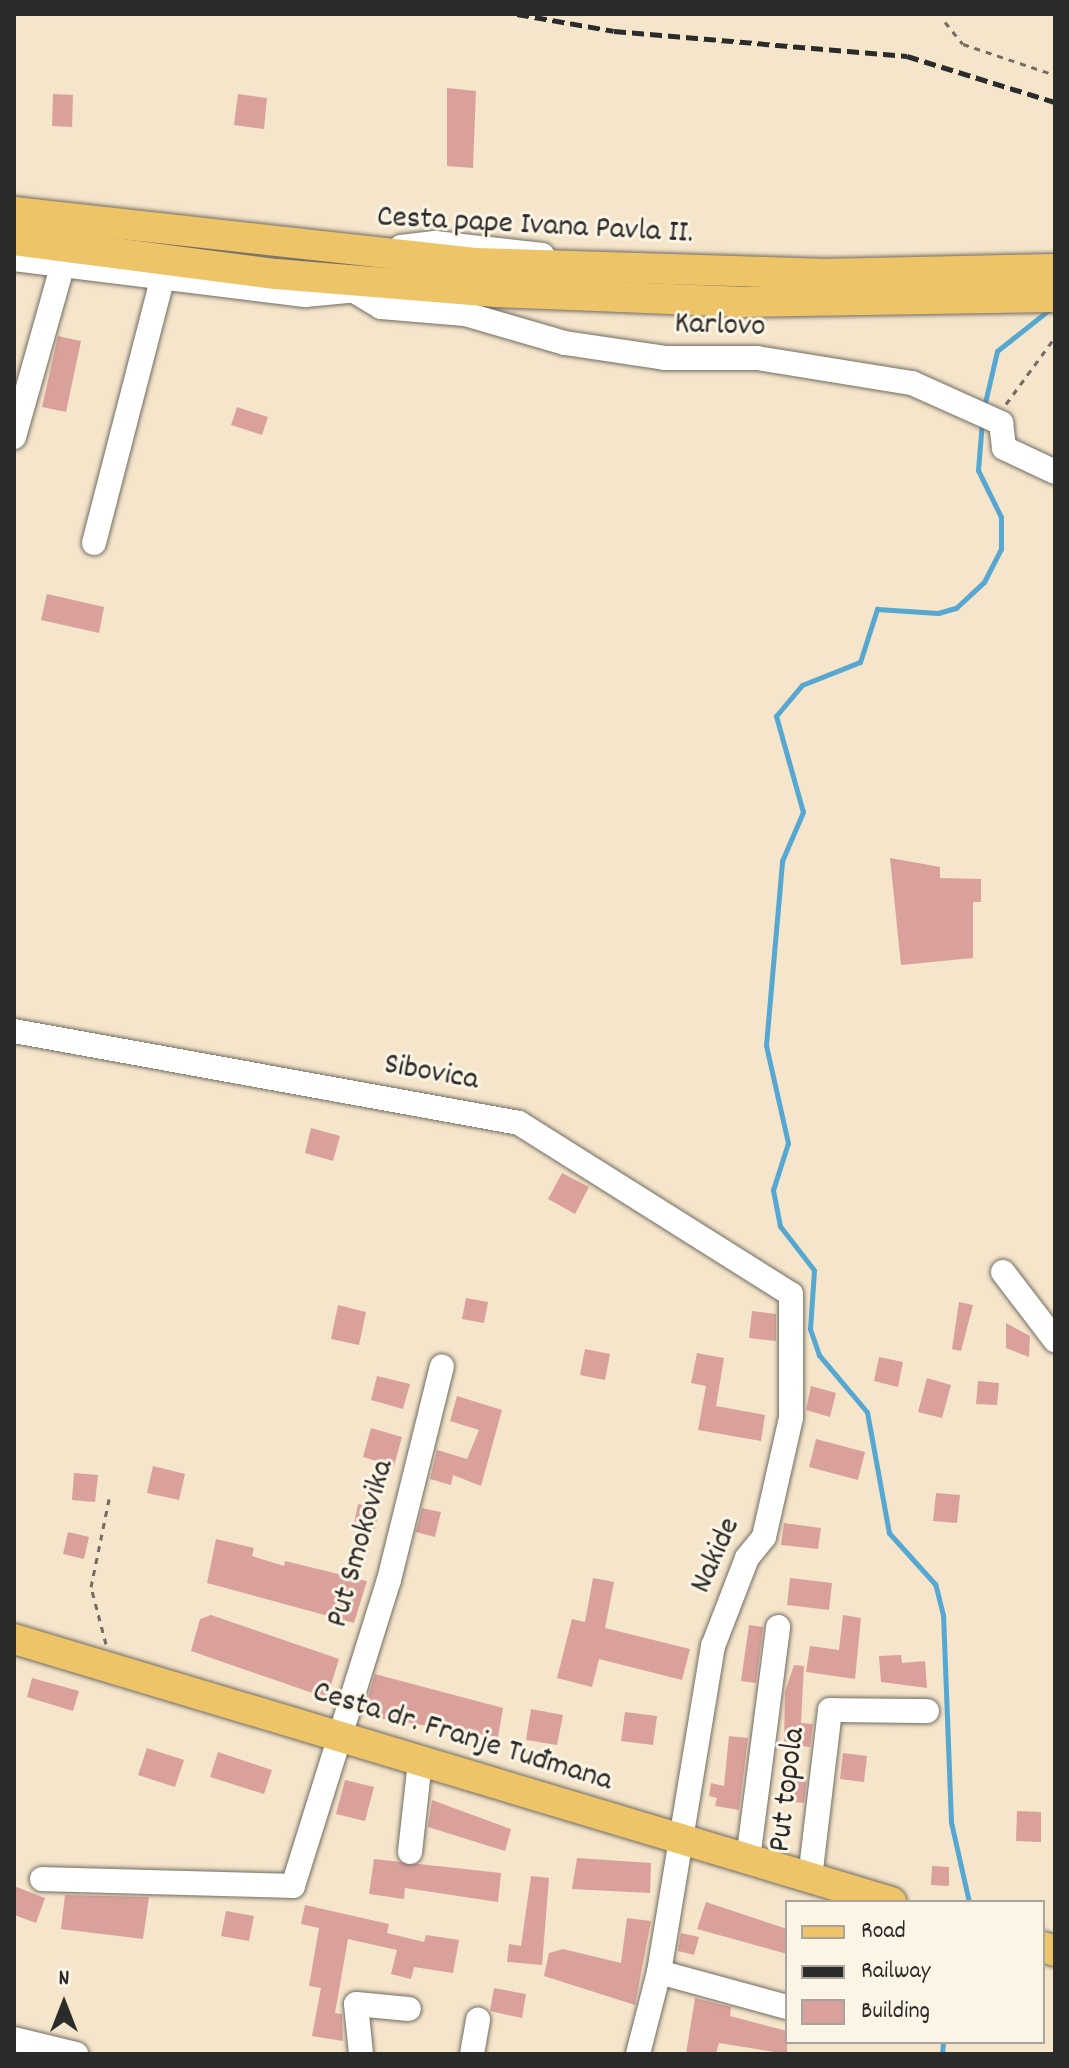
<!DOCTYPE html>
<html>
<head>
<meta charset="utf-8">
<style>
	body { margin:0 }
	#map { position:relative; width:1069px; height:2068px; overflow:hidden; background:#f5e5ca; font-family:Dekko,sans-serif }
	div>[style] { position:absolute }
	.stream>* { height:5px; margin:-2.5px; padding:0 2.5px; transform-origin:2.5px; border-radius:2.5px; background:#56a7d1 }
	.building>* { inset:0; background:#daa19c }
	.path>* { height:3px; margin-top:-1.5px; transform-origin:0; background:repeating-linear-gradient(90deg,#726c63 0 6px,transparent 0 12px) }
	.roads { filter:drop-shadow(0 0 2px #726c63) drop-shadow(0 0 2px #726c63) }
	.minor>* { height:24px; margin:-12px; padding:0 12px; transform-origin:12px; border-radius:12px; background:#fff }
	.major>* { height:30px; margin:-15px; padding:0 15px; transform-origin:15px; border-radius:15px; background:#eec469 }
	.rail>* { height:5px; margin-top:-2.5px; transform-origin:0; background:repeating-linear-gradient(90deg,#2b2b2b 0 12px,transparent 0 18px) }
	span { translate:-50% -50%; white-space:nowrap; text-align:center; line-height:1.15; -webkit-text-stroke:6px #fcf5e5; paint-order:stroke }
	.street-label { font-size:32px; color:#2b2b2b }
	.frame { position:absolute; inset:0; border:16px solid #2b2b2b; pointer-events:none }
	.legend { position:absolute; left:785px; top:1900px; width:260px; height:144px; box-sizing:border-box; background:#fcf5e5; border:2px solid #a8a49b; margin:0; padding:10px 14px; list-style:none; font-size:24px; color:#2b2b2b }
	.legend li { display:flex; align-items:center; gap:16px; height:40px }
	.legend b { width:40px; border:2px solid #a8a49b }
	.north { position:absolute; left:24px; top:1964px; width:80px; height:80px; -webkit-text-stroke:6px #fcf5e5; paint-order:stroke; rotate:0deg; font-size:22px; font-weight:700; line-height:32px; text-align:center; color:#2b2b2b }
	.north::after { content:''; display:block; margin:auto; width:28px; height:36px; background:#2b2b2b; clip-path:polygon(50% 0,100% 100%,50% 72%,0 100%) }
</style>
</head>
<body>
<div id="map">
	<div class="stream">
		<i style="left:984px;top:407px;width:57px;rotate:-76.9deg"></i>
		<i style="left:997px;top:351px;width:68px;rotate:-38.4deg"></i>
		<i style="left:969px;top:1902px;width:82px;rotate:-102.7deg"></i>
		<i style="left:951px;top:1822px;width:207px;rotate:-92.2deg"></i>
		<i style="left:943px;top:1615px;width:32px;rotate:-104deg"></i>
		<i style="left:935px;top:1584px;width:69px;rotate:-132deg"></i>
		<i style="left:889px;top:1533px;width:123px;rotate:-100.3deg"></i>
		<i style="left:867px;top:1412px;width:75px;rotate:-130.1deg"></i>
		<i style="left:819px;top:1355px;width:28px;rotate:-109deg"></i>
		<i style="left:810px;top:1329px;width:59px;rotate:-86.1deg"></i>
		<i style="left:814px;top:1270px;width:56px;rotate:-127.7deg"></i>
		<i style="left:780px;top:1226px;width:37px;rotate:-101deg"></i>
		<i style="left:773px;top:1190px;width:49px;rotate:-72.3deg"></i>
		<i style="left:788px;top:1143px;width:100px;rotate:-102.7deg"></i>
		<i style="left:766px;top:1045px;width:185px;rotate:-85deg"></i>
		<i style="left:782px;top:861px;width:53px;rotate:-66.8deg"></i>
		<i style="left:803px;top:812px;width:100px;rotate:-105.7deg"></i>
		<i style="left:776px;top:716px;width:40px;rotate:-50deg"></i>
		<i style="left:802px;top:685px;width:62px;rotate:-21.6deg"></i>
		<i style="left:860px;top:662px;width:56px;rotate:-72.2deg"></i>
		<i style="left:877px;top:609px;width:61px;rotate:3.8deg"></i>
		<i style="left:938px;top:613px;width:19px;rotate:-16deg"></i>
		<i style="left:956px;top:608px;width:38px;rotate:-43deg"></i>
		<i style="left:984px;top:582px;width:37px;rotate:-63deg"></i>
		<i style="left:1001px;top:549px;width:32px;rotate:-90deg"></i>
		<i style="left:1001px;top:517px;width:52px;rotate:-116.1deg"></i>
		<i style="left:978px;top:470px;width:49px;rotate:-85.3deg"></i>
		<i style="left:942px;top:2054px;width:12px;rotate:-85deg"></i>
	</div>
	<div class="building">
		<i style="clip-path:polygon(447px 88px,476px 91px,473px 168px,447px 166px)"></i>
		<i style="clip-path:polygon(53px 94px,73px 95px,72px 127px,52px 126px)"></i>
		<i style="clip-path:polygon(238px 94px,267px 98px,264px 129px,234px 125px)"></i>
		<i style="clip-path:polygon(58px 336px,81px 341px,66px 412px,42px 407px)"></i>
		<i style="clip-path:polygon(237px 407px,268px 417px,262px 435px,231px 425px)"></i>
		<i style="clip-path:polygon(47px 594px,104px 607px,99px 633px,41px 620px)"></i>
		<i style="clip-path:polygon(890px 858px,940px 867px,940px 878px,981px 879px,981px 902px,973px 902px,973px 958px,901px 965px)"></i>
		<i style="clip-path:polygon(311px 1128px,340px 1136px,333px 1161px,305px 1153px)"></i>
		<i style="clip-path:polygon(562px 1173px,589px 1187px,575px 1214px,548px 1199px)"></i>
		<i style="clip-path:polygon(466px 1298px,488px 1302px,484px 1323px,462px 1319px)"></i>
		<i style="clip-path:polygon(959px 1302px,973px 1305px,961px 1351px,952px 1349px)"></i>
		<i style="clip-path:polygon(338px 1305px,366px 1312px,359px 1345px,331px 1339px)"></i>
		<i style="clip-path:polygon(752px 1311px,776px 1314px,776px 1341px,749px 1338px)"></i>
		<i style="clip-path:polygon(1006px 1323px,1030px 1336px,1029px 1357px,1006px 1348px)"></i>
		<i style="clip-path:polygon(585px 1349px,610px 1354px,605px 1380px,580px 1375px)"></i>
		<i style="clip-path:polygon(697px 1353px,724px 1358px,716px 1406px,765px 1415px,761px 1441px,698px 1430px,706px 1386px,691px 1383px)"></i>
		<i style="clip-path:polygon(879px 1357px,903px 1362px,898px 1387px,874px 1381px)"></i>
		<i style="clip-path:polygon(377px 1376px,410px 1384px,403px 1409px,371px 1400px)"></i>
		<i style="clip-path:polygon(927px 1378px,951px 1385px,942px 1418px,918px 1412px)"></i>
		<i style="clip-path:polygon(978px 1381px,999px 1383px,997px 1405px,976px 1404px)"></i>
		<i style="clip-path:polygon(811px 1386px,836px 1393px,830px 1417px,806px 1410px)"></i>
		<i style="clip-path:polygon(457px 1396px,502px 1410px,481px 1486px,453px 1475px,451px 1485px,430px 1479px,437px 1450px,467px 1459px,479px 1430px,450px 1421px)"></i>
		<i style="clip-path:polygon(371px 1428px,402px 1437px,394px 1466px,363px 1457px)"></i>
		<i style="clip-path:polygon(816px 1439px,865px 1452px,858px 1480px,809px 1467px)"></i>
		<i style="clip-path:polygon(153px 1466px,185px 1474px,179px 1500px,147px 1493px)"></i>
		<i style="clip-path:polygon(74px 1473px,98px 1475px,95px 1502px,72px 1500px)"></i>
		<i style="clip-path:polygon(936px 1493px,960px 1495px,957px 1523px,933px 1521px)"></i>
		<i style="clip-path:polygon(358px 1504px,379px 1509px,375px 1529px,354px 1524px)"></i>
		<i style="clip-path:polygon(422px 1508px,441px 1512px,435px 1537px,416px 1532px)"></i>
		<i style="clip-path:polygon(784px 1523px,821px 1528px,818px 1549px,781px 1545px)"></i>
		<i style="clip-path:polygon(68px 1532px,89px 1537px,84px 1559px,63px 1554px)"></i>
		<i style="clip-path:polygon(216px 1539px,254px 1548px,252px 1556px,284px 1566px,285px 1561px,367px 1581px,354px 1623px,207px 1583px)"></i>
		<i style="clip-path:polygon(593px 1578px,614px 1582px,605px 1628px,690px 1649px,682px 1680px,599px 1659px,592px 1687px,557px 1678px,572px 1619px,585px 1622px)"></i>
		<i style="clip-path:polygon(790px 1578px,832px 1583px,829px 1610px,787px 1605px)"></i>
		<i style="clip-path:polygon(211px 1615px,339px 1659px,327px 1698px,191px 1651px,200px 1619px)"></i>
		<i style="clip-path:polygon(843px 1615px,861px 1618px,855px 1679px,806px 1672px,810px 1646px,839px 1650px)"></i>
		<i style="clip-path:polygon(749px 1625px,763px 1627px,756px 1683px,741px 1681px)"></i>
		<i style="clip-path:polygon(901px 1655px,902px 1663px,925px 1661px,927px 1688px,881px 1682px,879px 1656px)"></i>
		<i style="clip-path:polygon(794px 1665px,804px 1666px,801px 1723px,813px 1724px,810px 1747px,784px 1744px,785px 1692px)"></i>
		<i style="clip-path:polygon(375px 1674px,503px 1708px,498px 1737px,371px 1717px,364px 1711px)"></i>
		<i style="clip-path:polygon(32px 1678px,79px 1691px,73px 1711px,27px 1697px)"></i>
		<i style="clip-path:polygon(531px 1709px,563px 1715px,557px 1745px,526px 1740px)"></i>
		<i style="clip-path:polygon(625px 1712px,657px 1716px,653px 1745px,621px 1741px)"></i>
		<i style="clip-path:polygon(729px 1736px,748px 1738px,739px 1810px,715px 1806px,717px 1798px,709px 1796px,711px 1783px,724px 1786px)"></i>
		<i style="clip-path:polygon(147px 1748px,184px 1760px,175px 1787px,138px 1775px)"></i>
		<i style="clip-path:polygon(218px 1752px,272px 1770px,264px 1794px,210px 1777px)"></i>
		<i style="clip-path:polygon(843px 1753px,867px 1756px,864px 1782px,840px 1779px)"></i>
		<i style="clip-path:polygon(784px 1774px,807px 1776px,804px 1803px,781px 1801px)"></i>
		<i style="clip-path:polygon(345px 1780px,374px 1787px,365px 1821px,336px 1814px)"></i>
		<i style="clip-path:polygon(432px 1800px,511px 1829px,505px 1851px,428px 1827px)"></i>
		<i style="clip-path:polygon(1017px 1811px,1041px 1812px,1041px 1842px,1016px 1841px)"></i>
		<i style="clip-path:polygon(577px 1858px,651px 1863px,650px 1893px,572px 1889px)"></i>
		<i style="clip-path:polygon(374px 1859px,501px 1873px,498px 1902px,405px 1888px,404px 1899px,369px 1894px)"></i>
		<i style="clip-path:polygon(932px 1866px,949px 1867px,949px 1886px,931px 1885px)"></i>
		<i style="clip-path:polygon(531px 1876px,549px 1878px,542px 1965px,507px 1962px,509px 1944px,521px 1946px)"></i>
		<i style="clip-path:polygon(14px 1886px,45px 1898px,36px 1923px,14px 1915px)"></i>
		<i style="clip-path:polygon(65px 1895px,149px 1897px,143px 1939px,61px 1929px)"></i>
		<i style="clip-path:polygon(706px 1902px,787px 1929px,787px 1954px,697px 1929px)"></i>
		<i style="clip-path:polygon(305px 1905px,389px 1924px,387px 1933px,424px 1942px,426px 1935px,459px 1940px,453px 1973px,414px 1967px,411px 1979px,391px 1974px,397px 1950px,348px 1939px,335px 2013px,342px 2014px,343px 2041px,312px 2036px,321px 1988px,309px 1986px,319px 1928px,301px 1924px)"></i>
		<i style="clip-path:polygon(226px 1911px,254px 1916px,249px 1941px,221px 1936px)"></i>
		<i style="clip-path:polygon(627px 1918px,651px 1921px,635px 2005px,544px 1976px,549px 1953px,563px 1949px,621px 1963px)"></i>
		<i style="clip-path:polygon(681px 1933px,699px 1937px,694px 1955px,678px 1951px)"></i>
		<i style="clip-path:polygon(494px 1988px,526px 1994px,522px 2018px,490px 2011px)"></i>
		<i style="clip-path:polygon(695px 1998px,731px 2007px,730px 2016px,787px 2031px,787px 2054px,719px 2043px,716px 2054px,686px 2054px)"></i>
	</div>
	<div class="path">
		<i style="left:945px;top:22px;width:28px;rotate:51deg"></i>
		<i style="left:963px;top:44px;width:97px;rotate:18.6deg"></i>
		<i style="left:1006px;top:404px;width:83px;rotate:-53.8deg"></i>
		<i style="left:106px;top:1644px;width:59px;rotate:-104.7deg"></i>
		<i style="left:91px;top:1587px;width:90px;rotate:-78.4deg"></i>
	</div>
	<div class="roads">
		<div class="minor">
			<i style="left:401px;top:247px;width:34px;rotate:-7deg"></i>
			<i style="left:435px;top:243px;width:108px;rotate:6.4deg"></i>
			<i style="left:14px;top:259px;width:293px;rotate:7.1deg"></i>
			<i style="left:305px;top:295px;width:64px;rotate:-5.4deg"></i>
			<i style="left:356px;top:292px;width:29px;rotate:31deg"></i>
			<i style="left:381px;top:307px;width:84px;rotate:4.8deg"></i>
			<i style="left:465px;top:314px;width:104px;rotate:16.2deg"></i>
			<i style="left:565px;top:343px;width:101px;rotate:8.5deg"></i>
			<i style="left:665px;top:358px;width:92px"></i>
			<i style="left:757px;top:358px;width:157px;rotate:9.2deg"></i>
			<i style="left:912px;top:383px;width:98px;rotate:24.2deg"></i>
			<i style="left:1001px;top:423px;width:25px;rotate:83deg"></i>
			<i style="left:1004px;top:448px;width:56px;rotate:25.2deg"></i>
			<i style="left:14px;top:437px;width:177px;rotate:-74.2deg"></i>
			<i style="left:94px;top:543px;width:272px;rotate:-75.5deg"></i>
			<i style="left:14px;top:1031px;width:513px;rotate:10.32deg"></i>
			<i style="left:519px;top:1123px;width:321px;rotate:32.2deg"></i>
			<i style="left:791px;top:1294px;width:124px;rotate:90deg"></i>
			<i style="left:791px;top:1418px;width:122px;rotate:102.8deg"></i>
			<i style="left:764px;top:1537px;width:27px;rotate:129deg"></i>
			<i style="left:747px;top:1558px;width:94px;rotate:111.1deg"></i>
			<i style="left:713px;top:1646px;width:330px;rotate:99.4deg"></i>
			<i style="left:659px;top:1972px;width:85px;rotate:104.4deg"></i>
			<i style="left:1003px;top:1272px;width:86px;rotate:52.6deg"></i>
			<i style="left:410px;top:1852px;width:91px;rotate:-83.7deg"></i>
			<i style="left:748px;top:1859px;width:234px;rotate:-82.6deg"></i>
			<i style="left:810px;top:1878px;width:169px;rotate:-83.2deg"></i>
			<i style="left:830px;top:1710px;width:97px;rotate:0.6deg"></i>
			<i style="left:42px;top:1879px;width:251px;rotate:1.6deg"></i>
			<i style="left:293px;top:1886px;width:321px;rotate:-72.6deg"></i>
			<i style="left:389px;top:1580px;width:220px;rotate:-76.1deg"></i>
			<i style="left:659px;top:1972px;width:133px;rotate:15.3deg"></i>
			<i style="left:14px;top:2039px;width:64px;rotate:13.6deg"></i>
			<i style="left:361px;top:2054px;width:50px;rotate:-95.7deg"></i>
			<i style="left:356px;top:2004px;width:53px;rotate:5.4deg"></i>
			<i style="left:472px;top:2054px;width:35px;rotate:-80deg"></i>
		</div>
		<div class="major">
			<i style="left:14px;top:212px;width:466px;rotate:6.3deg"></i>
			<i style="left:477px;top:263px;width:344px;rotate:1.8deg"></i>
			<i style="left:821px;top:274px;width:234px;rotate:-1.2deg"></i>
			<i style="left:14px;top:240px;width:264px;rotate:7.4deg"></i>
			<i style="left:276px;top:274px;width:221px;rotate:4.7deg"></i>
			<i style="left:496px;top:292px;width:244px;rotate:2.3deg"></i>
			<i style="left:740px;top:302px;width:315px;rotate:-0.9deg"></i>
			<i style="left:14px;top:1639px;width:916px;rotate:16.69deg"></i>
			<i style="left:1043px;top:1947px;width:13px;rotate:18deg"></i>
		</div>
	</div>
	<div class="rail">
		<i style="left:517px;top:14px;width:98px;rotate:9.9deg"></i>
		<i style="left:614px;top:31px;width:294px;rotate:4.9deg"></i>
		<i style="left:907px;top:56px;width:155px;rotate:17.3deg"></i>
	</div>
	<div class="street-label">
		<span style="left:535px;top:227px;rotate:3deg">Cesta pape Ivana Pavla II.</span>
		<span style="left:720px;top:327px;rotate:2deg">Karlovo</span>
		<span style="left:431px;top:1074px;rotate:10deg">Sibovica</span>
		<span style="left:362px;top:1544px;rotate:-74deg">Put Smokovika</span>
		<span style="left:717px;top:1556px;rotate:-66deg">Nakide</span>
		<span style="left:462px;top:1738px;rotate:17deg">Cesta dr. Franje Tuđmana</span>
		<span style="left:789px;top:1790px;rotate:-83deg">Put topola</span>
	</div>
	<div class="frame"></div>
	<ul class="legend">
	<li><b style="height:10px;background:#eec469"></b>Road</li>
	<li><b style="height:10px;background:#2b2b2b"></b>Railway</li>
	<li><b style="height:22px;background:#daa19c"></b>Building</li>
	</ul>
	<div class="north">N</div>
</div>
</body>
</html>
